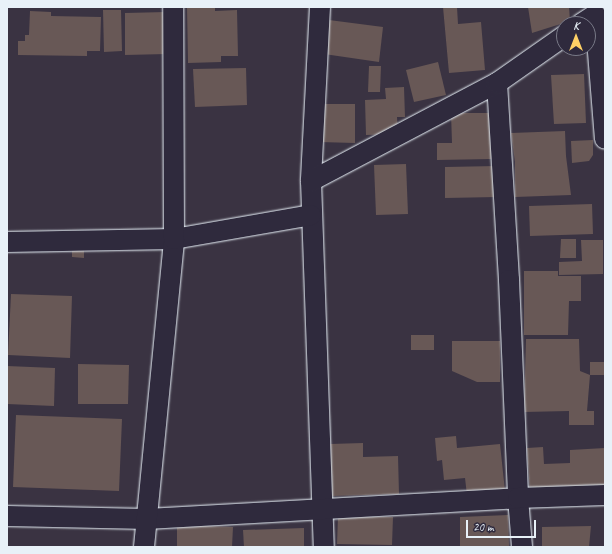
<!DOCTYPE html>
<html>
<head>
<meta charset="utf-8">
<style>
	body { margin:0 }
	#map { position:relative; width:612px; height:554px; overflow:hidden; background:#3a3342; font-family:Caveat,sans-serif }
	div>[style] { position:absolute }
	.building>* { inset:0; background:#685856 }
	.roads { filter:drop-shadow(0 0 1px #e8f1f8) drop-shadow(0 0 1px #e8f1f8) }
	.street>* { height:20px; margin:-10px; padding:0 10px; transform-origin:10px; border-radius:10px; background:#2f2a3d }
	span { translate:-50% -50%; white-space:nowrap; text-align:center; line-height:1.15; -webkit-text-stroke:3px #2f2a3d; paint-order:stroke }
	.frame { position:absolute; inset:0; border:8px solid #e8f1f8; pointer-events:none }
	.north { position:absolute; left:556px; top:16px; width:40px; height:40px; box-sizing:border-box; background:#2f2a3d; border:1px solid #797a88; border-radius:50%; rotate:0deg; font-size:11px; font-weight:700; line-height:16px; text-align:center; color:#e8f1f8 }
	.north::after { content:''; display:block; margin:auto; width:14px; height:18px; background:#ffd166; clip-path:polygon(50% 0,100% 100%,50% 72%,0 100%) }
	.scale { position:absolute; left:466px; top:520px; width:70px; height:18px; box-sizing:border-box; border:2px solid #e8f1f8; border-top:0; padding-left:5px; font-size:12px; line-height:14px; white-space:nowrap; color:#e8f1f8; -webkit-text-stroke:3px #2f2a3d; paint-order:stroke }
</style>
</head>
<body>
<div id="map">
	<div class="building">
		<i style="clip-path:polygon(187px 7px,215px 7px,215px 11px,237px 10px,238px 56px,221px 56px,221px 62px,188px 63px)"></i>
		<i style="clip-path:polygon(443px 7px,457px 7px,458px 24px,481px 22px,485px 70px,449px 73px)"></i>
		<i style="clip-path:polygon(528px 7px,569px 7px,570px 21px,532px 33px)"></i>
		<i style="clip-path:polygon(103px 10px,121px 10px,122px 51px,104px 52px)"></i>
		<i style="clip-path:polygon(30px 11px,51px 12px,51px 16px,101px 17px,100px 51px,87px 51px,87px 56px,18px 55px,18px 41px,25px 41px,25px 35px,29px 35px)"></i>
		<i style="clip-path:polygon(166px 12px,167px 54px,125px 55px,125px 13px)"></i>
		<i style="clip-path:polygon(329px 20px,383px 27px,379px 62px,324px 54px)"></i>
		<i style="clip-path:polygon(438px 62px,446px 95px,414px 102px,406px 70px)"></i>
		<i style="clip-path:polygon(369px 66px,381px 66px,380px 92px,368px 92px)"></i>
		<i style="clip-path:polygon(246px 68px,247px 105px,195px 107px,193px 69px)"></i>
		<i style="clip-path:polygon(584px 74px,586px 123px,554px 124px,551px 75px)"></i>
		<i style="clip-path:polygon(404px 87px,405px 117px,397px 117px,398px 134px,366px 135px,365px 100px,386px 99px,385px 88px)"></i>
		<i style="clip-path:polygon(320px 104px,355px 104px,355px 143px,319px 142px)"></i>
		<i style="clip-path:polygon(451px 113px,491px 113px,492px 159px,437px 160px,437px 143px,452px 143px)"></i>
		<i style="clip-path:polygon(565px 131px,566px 156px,571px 195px,515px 197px,515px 162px,511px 133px)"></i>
		<i style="clip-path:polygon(593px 140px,593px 155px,589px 161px,572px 163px,571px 141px)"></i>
		<i style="clip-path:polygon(406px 164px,408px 214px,376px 215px,374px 165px)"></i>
		<i style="clip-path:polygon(497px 166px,497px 197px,445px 198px,445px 167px)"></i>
		<i style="clip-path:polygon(592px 204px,593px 234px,530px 236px,529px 206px)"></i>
		<i style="clip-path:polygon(561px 239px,576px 239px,576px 258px,560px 258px)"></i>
		<i style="clip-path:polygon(581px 240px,603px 240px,603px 274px,559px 275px,559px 262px,582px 261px)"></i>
		<i style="clip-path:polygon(72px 249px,84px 250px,84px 258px,72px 257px)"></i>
		<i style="clip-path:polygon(524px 271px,558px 271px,558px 276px,581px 276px,581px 301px,569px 301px,568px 335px,524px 335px)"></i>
		<i style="clip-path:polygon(11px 294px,72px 296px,70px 358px,8px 355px)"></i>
		<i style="clip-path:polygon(411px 335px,434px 335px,434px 350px,411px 350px)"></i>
		<i style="clip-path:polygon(526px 339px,579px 339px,580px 371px,590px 375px,587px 411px,594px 411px,594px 425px,569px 425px,569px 411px,524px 412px)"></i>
		<i style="clip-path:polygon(452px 341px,500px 341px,500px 382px,477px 382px,452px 371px)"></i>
		<i style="clip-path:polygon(590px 362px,605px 362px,605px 375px,590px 375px)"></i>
		<i style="clip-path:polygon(78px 364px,129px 365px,128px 404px,78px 404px)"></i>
		<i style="clip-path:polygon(7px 366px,55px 368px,54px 406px,7px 404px)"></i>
		<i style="clip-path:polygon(16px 415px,122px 419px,119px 491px,13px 487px)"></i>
		<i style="clip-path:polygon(456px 436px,457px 448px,500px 444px,505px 491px,467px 495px,465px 478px,444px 480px,442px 460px,437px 461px,435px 438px)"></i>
		<i style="clip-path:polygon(363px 443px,363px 457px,398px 456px,399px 494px,331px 496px,330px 444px)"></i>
		<i style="clip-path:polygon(543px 447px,544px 464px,570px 463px,570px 450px,605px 448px,605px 489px,530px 493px,527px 448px)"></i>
		<i style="clip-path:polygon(508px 515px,509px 547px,460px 547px,460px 517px)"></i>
		<i style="clip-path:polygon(338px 516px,393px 517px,392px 545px,337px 544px)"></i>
		<i style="clip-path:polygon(177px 525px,233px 527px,232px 547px,177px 547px)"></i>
		<i style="clip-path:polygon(591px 526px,589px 547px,542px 547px,542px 527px)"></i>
		<i style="clip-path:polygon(304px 528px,304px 547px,244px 547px,243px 530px)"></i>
	</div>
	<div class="roads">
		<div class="street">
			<i style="left:320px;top:7px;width:174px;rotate:93deg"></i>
			<i style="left:311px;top:181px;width:366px;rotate:88deg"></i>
			<i style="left:581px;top:24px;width:17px;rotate:-33deg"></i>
			<i style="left:595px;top:15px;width:124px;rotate:85.4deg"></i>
			<i style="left:497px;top:83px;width:197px;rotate:86.5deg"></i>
			<i style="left:509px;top:280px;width:218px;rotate:87.6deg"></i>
			<i style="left:518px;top:498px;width:49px;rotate:85.3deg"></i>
			<i style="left:311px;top:181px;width:210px;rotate:-27.8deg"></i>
			<i style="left:497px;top:83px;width:82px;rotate:-35deg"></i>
			<i style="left:7px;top:242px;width:167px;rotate:-1deg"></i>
			<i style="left:174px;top:239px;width:139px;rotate:-9.9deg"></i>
			<i style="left:7px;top:516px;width:140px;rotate:1.2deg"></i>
			<i style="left:147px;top:519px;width:372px;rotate:-3.2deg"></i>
			<i style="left:518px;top:498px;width:87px;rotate:-2deg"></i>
			<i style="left:144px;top:547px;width:309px;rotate:-84.4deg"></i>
			<i style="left:174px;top:239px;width:232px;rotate:-90.2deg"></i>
		</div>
	</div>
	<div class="frame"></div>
	<div class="north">K</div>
	<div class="scale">20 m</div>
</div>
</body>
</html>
